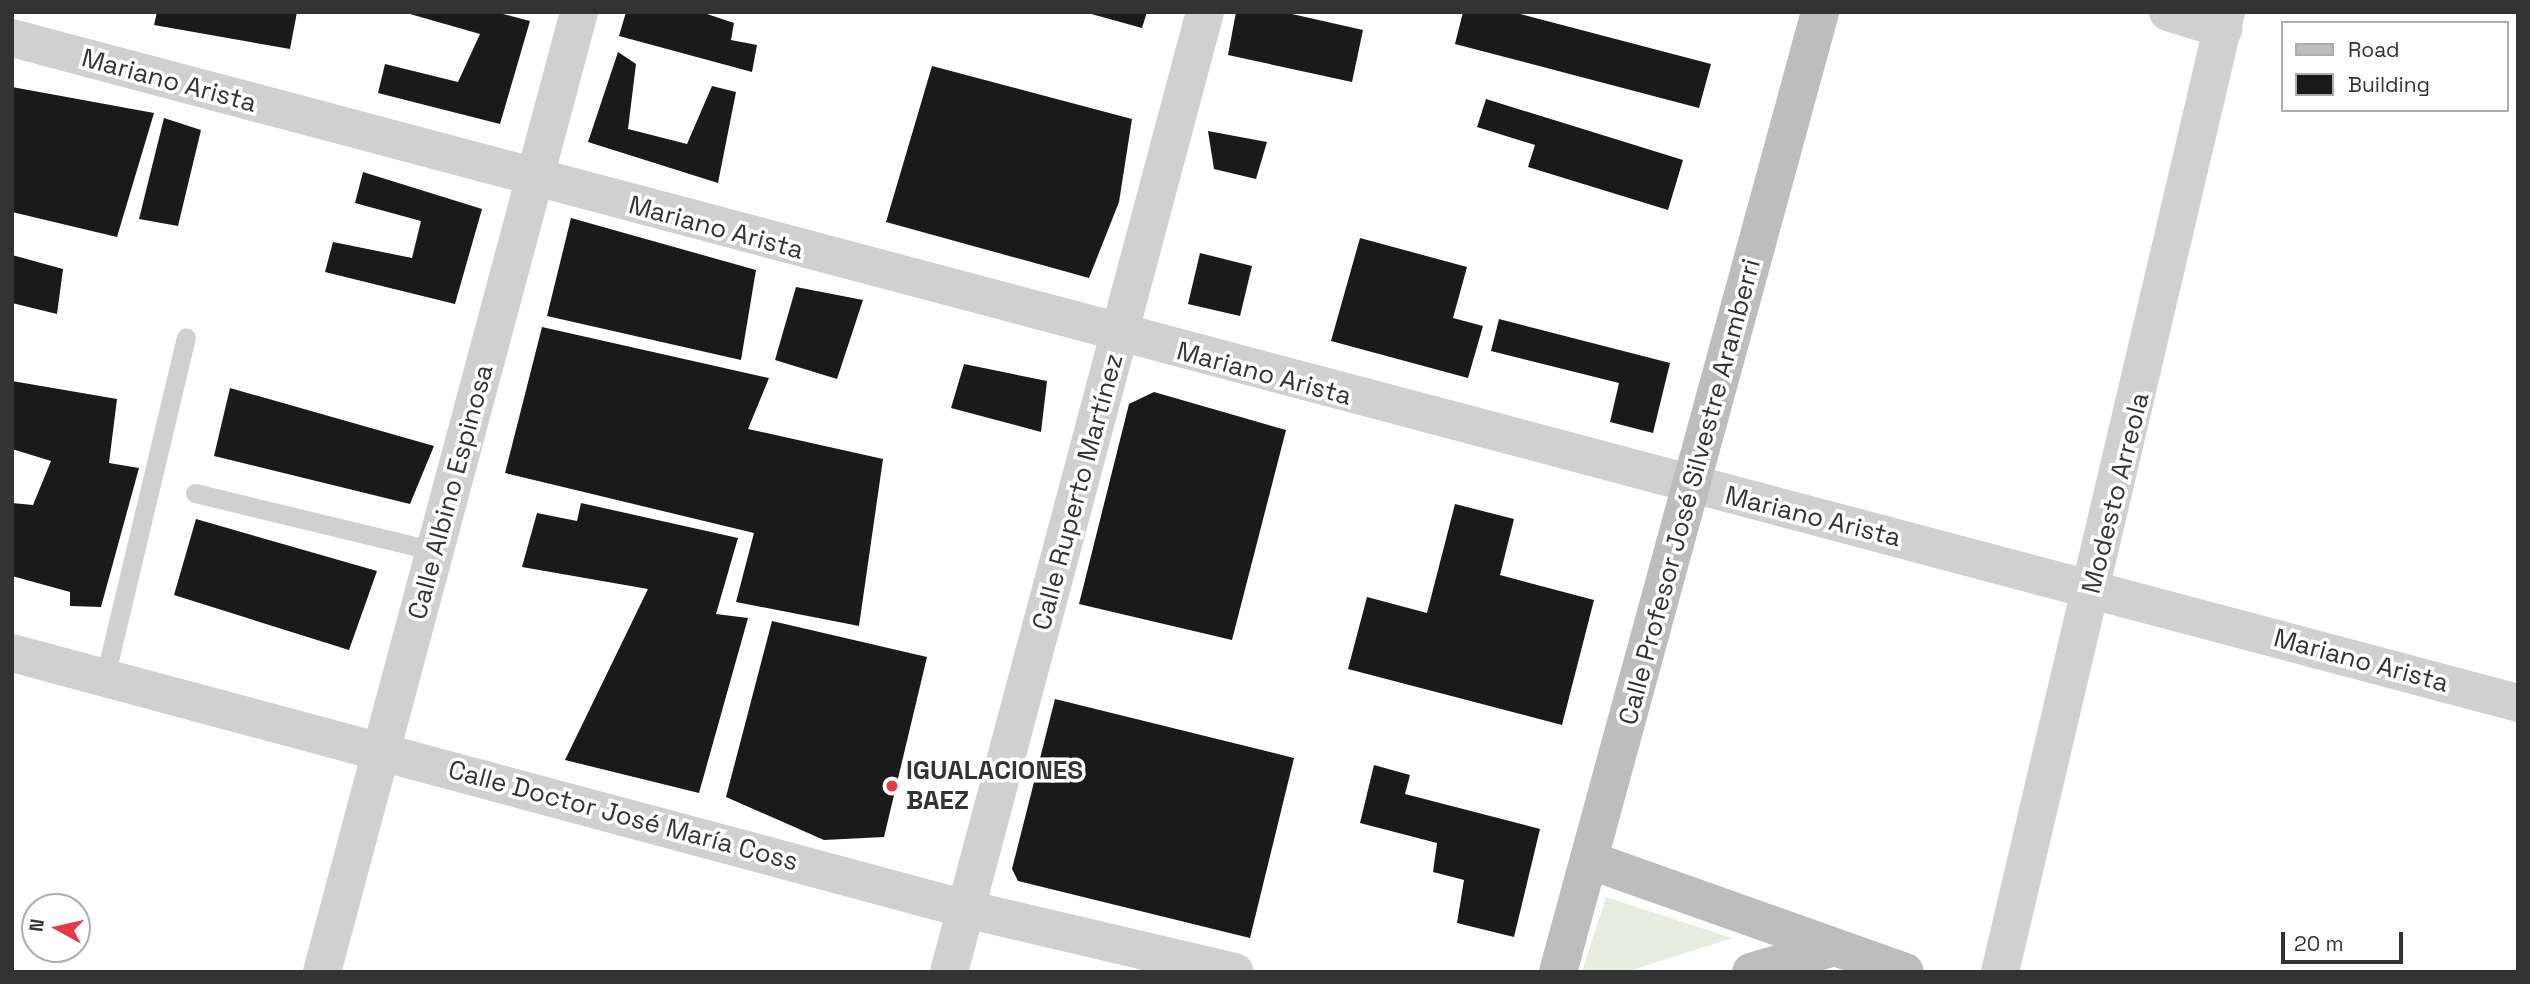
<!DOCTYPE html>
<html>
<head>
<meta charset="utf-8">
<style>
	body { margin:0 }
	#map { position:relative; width:2530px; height:984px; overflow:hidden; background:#fff; font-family:"Space Grotesk",sans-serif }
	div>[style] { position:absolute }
	.green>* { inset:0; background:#e6ecdf }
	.building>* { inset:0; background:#1a1a1a }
	.lane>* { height:19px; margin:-9.5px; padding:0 9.5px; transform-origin:9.5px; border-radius:9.5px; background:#d0d0d0 }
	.street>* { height:38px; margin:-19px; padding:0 19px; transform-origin:19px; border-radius:19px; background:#d0d0d0 }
	.secondary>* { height:38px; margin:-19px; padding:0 19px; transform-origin:19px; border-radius:19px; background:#bdbdbd }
	.dots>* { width:19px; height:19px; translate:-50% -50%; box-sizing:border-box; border:4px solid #fff; border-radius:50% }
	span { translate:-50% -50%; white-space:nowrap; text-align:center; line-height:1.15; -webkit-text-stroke:7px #fff; paint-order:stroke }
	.street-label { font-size:26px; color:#333 }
	.poi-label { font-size:26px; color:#333; font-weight:700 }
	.left { translate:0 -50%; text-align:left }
	.frame { position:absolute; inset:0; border:14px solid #333; pointer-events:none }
	.legend { position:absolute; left:2281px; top:21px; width:228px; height:91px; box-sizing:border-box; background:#fff; border:2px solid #adadad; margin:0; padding:9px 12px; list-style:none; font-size:21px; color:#333 }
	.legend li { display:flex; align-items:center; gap:14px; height:35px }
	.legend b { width:35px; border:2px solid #adadad }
	.north { position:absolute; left:21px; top:893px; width:70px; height:70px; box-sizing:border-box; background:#fff; border:2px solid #adadad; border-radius:50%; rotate:278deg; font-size:19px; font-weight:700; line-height:28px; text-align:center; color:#333 }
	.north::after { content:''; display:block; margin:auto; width:24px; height:32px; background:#e63946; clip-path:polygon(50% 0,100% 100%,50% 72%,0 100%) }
	.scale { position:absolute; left:2281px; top:932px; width:122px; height:32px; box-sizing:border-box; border:4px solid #333; border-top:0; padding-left:9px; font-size:21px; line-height:24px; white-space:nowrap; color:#333; -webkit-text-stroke:5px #fff; paint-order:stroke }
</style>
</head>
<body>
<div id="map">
	<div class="green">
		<i style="clip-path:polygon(1606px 897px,1732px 938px,1626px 972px,1582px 972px)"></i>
	</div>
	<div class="building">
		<i style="clip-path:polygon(157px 12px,297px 12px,290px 49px,154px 25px)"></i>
		<i style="clip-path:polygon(403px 12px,495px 12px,530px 21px,500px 124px,378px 93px,385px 64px,458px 82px,480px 34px)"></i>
		<i style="clip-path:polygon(626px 12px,701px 12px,734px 23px,731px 40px,757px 45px,752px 72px,619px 36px)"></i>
		<i style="clip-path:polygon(1084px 12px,1147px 12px,1142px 28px)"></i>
		<i style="clip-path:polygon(1236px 12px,1283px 12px,1363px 30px,1352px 82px,1228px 55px)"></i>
		<i style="clip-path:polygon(1463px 12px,1513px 12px,1711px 64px,1699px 108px,1455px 44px)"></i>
		<i style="clip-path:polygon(618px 52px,636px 64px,628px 129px,687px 144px,712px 86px,736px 92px,718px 183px,588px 142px)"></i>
		<i style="clip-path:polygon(932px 66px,1132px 119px,1119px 202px,1089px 278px,886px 222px)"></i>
		<i style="clip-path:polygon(12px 87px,154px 113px,117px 237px,12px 212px)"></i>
		<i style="clip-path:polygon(1486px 99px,1683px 160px,1668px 210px,1528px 167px,1535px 145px,1477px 127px)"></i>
		<i style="clip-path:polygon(164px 118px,201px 130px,178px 226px,139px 219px)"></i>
		<i style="clip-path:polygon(1208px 131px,1267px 142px,1256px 179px,1214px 169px)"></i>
		<i style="clip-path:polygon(363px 172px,482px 209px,455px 304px,325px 272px,333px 242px,412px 258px,421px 221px,355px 203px)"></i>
		<i style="clip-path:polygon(571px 218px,756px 270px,741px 360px,547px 316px)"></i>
		<i style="clip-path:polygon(1360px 238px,1467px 267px,1453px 318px,1483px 326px,1468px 378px,1331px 341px)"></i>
		<i style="clip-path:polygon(1200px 253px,1252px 266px,1240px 316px,1188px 304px)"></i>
		<i style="clip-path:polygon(12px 255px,63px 269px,57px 314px,12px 303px)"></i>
		<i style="clip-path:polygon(796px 287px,863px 300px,837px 379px,775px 360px)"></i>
		<i style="clip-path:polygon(1499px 319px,1670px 363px,1653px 433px,1610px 422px,1619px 383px,1491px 351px)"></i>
		<i style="clip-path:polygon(542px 327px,769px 378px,748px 429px,883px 459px,859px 626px,736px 602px,754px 533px,505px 473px)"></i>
		<i style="clip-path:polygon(964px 364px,1047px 381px,1041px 432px,951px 408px)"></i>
		<i style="clip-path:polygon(12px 381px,117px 399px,109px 463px,139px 468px,101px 607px,70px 606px,70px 592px,12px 576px,12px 503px,33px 505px,51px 461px,12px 449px)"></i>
		<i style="clip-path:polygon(230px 388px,434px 446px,410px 504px,214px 456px)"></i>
		<i style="clip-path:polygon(1154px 392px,1286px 430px,1232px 640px,1079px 604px,1129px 404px)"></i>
		<i style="clip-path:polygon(581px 503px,738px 538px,716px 614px,748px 618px,699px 793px,565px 760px,648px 589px,522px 567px,537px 513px,577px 521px)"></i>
		<i style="clip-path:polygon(1455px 504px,1514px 519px,1500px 575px,1594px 600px,1562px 725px,1348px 669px,1367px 597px,1427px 613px)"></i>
		<i style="clip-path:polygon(196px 519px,377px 571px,349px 650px,174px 595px)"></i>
		<i style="clip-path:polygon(772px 621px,927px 657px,884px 837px,824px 840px,726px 797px)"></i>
		<i style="clip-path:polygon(1055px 699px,1294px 758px,1250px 938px,1018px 881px,1012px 869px)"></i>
		<i style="clip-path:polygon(1374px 765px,1410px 775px,1405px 794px,1540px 829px,1514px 937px,1457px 923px,1464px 880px,1433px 872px,1437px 843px,1360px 823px)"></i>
	</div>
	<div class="lane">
		<i style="left:195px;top:493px;width:247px;rotate:13.6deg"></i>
		<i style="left:105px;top:677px;width:349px;rotate:-76.6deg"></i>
	</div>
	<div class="street">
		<i style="left:2168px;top:12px;width:58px;rotate:17.2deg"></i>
		<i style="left:12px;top:38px;width:2593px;rotate:14.86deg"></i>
		<i style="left:12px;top:653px;width:988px;rotate:15.02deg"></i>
		<i style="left:966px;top:909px;width:276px;rotate:13.2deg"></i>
		<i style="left:322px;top:972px;width:994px;rotate:-75.01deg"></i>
		<i style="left:949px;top:972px;width:994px;rotate:-75.07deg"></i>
		<i style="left:2000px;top:972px;width:986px;rotate:-76.75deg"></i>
	</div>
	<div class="secondary">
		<i style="left:1589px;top:860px;width:335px;rotate:19.5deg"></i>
		<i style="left:1558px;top:972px;width:995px;rotate:-74.73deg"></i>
		<i style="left:1751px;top:972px;width:84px;rotate:-16.7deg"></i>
	</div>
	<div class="dots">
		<i style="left:892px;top:786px;background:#e63946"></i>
	</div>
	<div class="street-label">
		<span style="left:169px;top:81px;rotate:15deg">Mariano Arista</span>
		<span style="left:716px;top:228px;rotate:15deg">Mariano Arista</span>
		<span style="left:1264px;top:374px;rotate:15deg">Mariano Arista</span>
		<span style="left:451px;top:492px;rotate:-75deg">Calle Albino Espinosa</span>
		<span style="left:1078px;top:492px;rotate:-75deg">Calle Ruperto Martínez</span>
		<span style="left:1690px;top:492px;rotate:-75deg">Calle Profesor José Silvestre Aramberri</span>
		<span style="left:2116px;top:493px;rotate:-76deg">Modesto Arreola</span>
		<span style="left:1813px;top:517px;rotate:14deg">Mariano Arista</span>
		<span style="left:2361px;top:661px;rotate:15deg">Mariano Arista</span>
		<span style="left:623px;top:816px;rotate:15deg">Calle Doctor José María Coss</span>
	</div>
	<div class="poi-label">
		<span class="left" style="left:906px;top:786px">IGUALACIONES<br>BAEZ</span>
	</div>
	<div class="frame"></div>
	<ul class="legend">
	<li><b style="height:9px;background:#bdbdbd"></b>Road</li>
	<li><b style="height:19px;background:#1a1a1a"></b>Building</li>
	</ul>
	<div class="north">N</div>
	<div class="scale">20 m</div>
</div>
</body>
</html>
